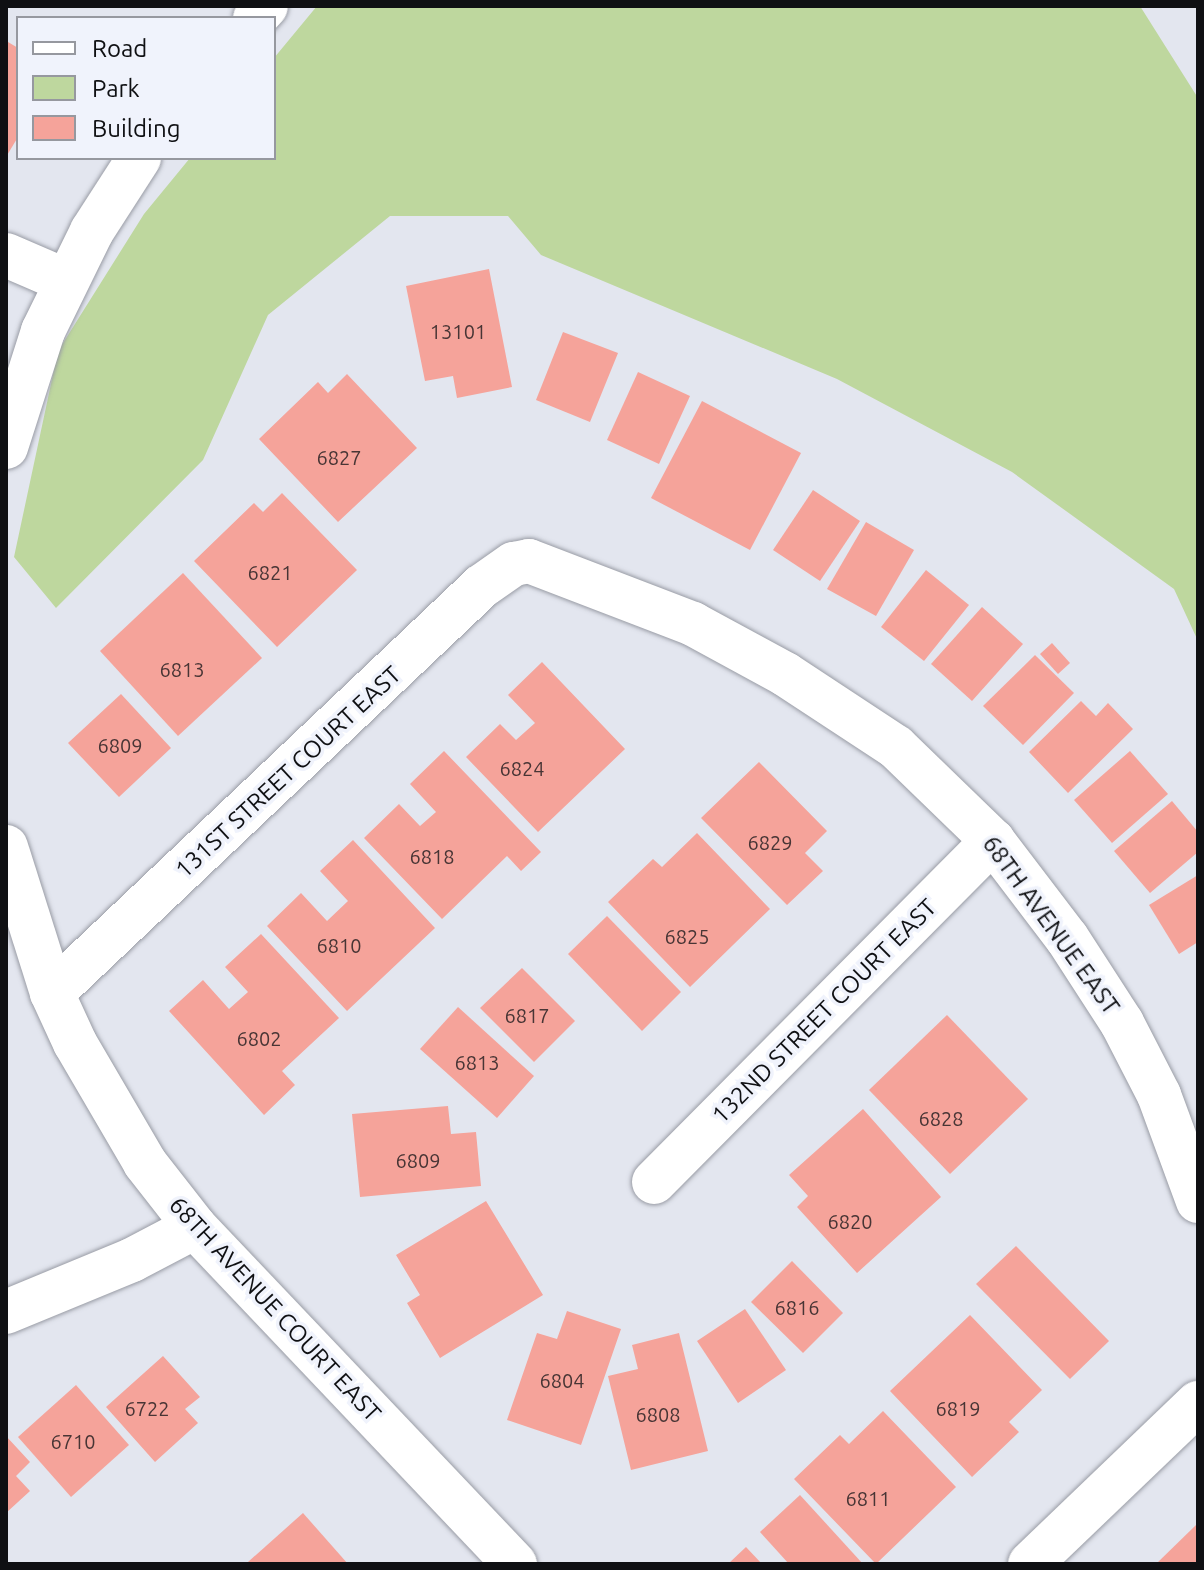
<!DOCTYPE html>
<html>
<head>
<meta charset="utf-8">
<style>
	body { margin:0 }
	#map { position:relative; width:1204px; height:1570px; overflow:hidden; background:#e3e6ef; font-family:Ubuntu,sans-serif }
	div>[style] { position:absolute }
	.green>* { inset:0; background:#bed79e }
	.building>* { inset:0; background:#f5a39a }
	.roads { filter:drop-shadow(0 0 2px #999ca5) drop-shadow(0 0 2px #999ca5) }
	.minor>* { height:44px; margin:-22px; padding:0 22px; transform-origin:22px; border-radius:22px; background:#fff }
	span { translate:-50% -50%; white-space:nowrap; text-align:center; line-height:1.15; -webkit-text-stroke:7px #f0f3fc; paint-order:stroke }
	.number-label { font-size:20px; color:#483535 }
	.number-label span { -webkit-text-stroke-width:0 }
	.street-label { font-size:24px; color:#0f1013 }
	.frame { position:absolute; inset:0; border:8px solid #0f1013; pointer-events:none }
	.legend { position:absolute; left:16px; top:16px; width:260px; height:144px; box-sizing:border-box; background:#f0f3fc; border:2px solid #96989f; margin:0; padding:10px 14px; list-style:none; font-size:24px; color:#0f1013 }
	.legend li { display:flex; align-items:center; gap:16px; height:40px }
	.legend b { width:40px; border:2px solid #96989f }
</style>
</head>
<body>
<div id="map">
	<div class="green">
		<i style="clip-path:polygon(317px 6px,1140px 6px,1198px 98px,1198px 641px,1174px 589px,1012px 472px,837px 379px,541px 255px,508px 216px,390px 216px,268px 315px,203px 460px,56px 608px,14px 557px,58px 351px,144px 214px,190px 158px,274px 158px,274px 58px)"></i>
	</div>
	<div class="building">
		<i style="clip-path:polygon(8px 42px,18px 48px,18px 137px,6px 157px)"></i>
		<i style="clip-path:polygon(489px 269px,512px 387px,457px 398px,453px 376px,425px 381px,406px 286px)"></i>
		<i style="clip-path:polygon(563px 332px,618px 353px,590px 422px,536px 400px)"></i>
		<i style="clip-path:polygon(638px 372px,690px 396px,659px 464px,607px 440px)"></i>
		<i style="clip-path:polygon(347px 374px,417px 448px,338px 522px,259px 439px,318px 382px,328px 393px)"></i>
		<i style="clip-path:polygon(702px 401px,801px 453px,750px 550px,651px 498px)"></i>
		<i style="clip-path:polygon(813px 490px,860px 521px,820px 581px,773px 550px)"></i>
		<i style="clip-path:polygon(282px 493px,357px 570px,277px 647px,194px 561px,254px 503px,263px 512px)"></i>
		<i style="clip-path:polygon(866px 522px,914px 550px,876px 616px,827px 589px)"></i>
		<i style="clip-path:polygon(926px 570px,969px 605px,924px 661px,881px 627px)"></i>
		<i style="clip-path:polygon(183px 573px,262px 658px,178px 736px,100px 651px)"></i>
		<i style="clip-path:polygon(982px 607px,1023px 644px,972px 701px,931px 664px)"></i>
		<i style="clip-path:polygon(1052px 643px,1070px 663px,1058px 674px,1040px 654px)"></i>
		<i style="clip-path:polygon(1035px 655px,1074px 693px,1023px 745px,983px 706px)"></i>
		<i style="clip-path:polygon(542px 662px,625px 749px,538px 832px,466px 757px,500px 724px,516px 740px,535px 723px,508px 695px)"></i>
		<i style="clip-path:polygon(121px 694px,171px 748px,119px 797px,68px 743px)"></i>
		<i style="clip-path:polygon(1081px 701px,1096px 716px,1108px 703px,1133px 729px,1068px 793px,1029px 752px)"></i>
		<i style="clip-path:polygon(444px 751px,541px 852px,521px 871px,507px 856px,442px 919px,364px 838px,399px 804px,420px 826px,436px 812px,410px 784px)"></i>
		<i style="clip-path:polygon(1130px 751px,1168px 794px,1112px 843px,1074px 800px)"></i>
		<i style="clip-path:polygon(759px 762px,827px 831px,805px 853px,823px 871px,787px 905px,701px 818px)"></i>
		<i style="clip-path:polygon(1172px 801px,1198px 832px,1198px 852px,1150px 893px,1114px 851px)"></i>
		<i style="clip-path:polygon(697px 833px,770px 909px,690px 987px,608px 902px,653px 859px,662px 867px)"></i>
		<i style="clip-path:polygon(353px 840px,435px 928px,347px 1011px,267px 926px,301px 893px,327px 921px,348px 901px,320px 871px)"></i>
		<i style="clip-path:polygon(1198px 875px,1198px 942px,1179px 954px,1149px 905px)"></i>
		<i style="clip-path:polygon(607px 916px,681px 992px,642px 1031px,568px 954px)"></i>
		<i style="clip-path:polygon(261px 934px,339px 1018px,282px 1071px,295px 1085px,264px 1115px,169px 1011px,203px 980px,229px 1009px,248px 992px,225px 967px)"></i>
		<i style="clip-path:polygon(522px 968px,575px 1021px,534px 1062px,480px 1008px)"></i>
		<i style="clip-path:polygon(458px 1007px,534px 1076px,497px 1118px,420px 1049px)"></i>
		<i style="clip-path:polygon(947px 1015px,1028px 1099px,950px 1174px,869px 1090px)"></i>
		<i style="clip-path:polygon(448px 1106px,451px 1134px,476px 1132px,481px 1186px,360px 1197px,352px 1114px)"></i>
		<i style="clip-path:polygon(863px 1109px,941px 1197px,857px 1273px,797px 1207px,808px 1196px,789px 1175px)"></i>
		<i style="clip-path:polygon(486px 1201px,543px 1295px,440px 1358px,407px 1303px,420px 1295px,396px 1255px)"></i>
		<i style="clip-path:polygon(1016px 1246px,1109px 1341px,1070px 1379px,976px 1284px)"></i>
		<i style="clip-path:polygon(792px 1261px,843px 1313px,803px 1353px,751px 1302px)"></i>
		<i style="clip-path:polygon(745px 1309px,786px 1370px,738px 1403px,697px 1341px)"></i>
		<i style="clip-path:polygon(567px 1311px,621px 1329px,581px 1445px,507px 1420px,537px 1333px,557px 1339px)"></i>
		<i style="clip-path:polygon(970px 1315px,1042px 1390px,1009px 1422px,1019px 1432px,972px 1477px,890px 1391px)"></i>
		<i style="clip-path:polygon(679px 1333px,708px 1451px,631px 1470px,608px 1376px,638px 1369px,632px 1345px)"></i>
		<i style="clip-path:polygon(163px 1356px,200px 1397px,185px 1409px,198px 1423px,155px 1462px,106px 1407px)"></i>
		<i style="clip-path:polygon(76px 1385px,129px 1445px,71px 1497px,18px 1437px)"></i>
		<i style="clip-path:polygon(883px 1411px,956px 1487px,876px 1564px,794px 1479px,840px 1435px,849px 1444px)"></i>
		<i style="clip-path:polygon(6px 1436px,30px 1462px,16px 1476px,30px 1491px,6px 1513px)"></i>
		<i style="clip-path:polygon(800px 1495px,863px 1564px,789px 1564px,760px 1532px)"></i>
		<i style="clip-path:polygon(303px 1513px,348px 1564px,250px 1564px,248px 1562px)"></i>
		<i style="clip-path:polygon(1196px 1525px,1198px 1564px,1156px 1564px)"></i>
		<i style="clip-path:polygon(746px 1547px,762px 1564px,728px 1564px)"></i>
	</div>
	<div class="roads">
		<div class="minor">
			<i style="left:255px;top:18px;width:16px;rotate:-47deg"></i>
			<i style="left:6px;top:255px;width:65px;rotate:23.4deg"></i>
			<i style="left:6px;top:447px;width:122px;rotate:-72.3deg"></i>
			<i style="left:43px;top:331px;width:111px;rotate:-63.9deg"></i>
			<i style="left:92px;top:231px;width:87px;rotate:-57.2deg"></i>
			<i style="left:6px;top:847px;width:153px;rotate:72.5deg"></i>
			<i style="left:52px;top:993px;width:55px;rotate:65.3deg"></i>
			<i style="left:75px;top:1043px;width:139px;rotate:59.7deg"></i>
			<i style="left:145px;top:1163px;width:81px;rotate:52deg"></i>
			<i style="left:195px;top:1227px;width:465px;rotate:46.5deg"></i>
			<i style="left:52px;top:993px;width:592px;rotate:-43.43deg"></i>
			<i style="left:482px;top:586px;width:39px;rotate:-35deg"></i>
			<i style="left:514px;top:564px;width:15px;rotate:-11deg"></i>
			<i style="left:529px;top:561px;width:176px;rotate:21deg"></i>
			<i style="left:693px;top:624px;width:105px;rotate:28.5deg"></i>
			<i style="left:785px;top:674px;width:133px;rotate:33.3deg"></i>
			<i style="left:896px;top:747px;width:135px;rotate:44.1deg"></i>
			<i style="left:993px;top:841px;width:122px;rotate:52.7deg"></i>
			<i style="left:1067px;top:938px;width:101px;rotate:57.1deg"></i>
			<i style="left:1122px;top:1023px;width:81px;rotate:62.8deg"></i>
			<i style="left:1159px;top:1095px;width:113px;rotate:69.8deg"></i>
			<i style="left:654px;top:1182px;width:481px;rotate:-45.2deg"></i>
			<i style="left:6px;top:1312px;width:136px;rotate:-22.4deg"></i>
			<i style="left:132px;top:1260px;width:71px;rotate:-27.6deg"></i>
			<i style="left:1030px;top:1564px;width:233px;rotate:-43.8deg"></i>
		</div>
	</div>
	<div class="number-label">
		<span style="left:458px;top:331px">13101</span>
		<span style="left:339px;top:457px">6827</span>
		<span style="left:270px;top:572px">6821</span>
		<span style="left:182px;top:669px">6813</span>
		<span style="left:120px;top:745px">6809</span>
		<span style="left:522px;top:768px">6824</span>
		<span style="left:770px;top:842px">6829</span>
		<span style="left:432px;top:856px">6818</span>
		<span style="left:687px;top:936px">6825</span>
		<span style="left:339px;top:945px">6810</span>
		<span style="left:527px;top:1015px">6817</span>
		<span style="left:259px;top:1038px">6802</span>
		<span style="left:477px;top:1062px">6813</span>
		<span style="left:941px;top:1118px">6828</span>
		<span style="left:418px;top:1160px">6809</span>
		<span style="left:850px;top:1221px">6820</span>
		<span style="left:797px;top:1307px">6816</span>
		<span style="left:562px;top:1380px">6804</span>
		<span style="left:147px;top:1408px">6722</span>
		<span style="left:958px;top:1408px">6819</span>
		<span style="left:658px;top:1414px">6808</span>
		<span style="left:73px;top:1441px">6710</span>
		<span style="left:868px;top:1498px">6811</span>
	</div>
	<div class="street-label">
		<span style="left:288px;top:772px;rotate:-43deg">131ST STREET COURT EAST</span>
		<span style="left:1051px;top:925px;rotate:54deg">68TH AVENUE EAST</span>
		<span style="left:824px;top:1011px;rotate:-45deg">132ND STREET COURT EAST</span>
		<span style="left:275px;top:1309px;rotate:47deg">68TH AVENUE COURT EAST</span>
	</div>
	<div class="frame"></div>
	<ul class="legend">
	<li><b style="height:10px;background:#fff"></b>Road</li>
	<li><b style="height:22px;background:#bed79e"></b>Park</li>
	<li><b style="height:22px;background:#f5a39a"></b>Building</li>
	</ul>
</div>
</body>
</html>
